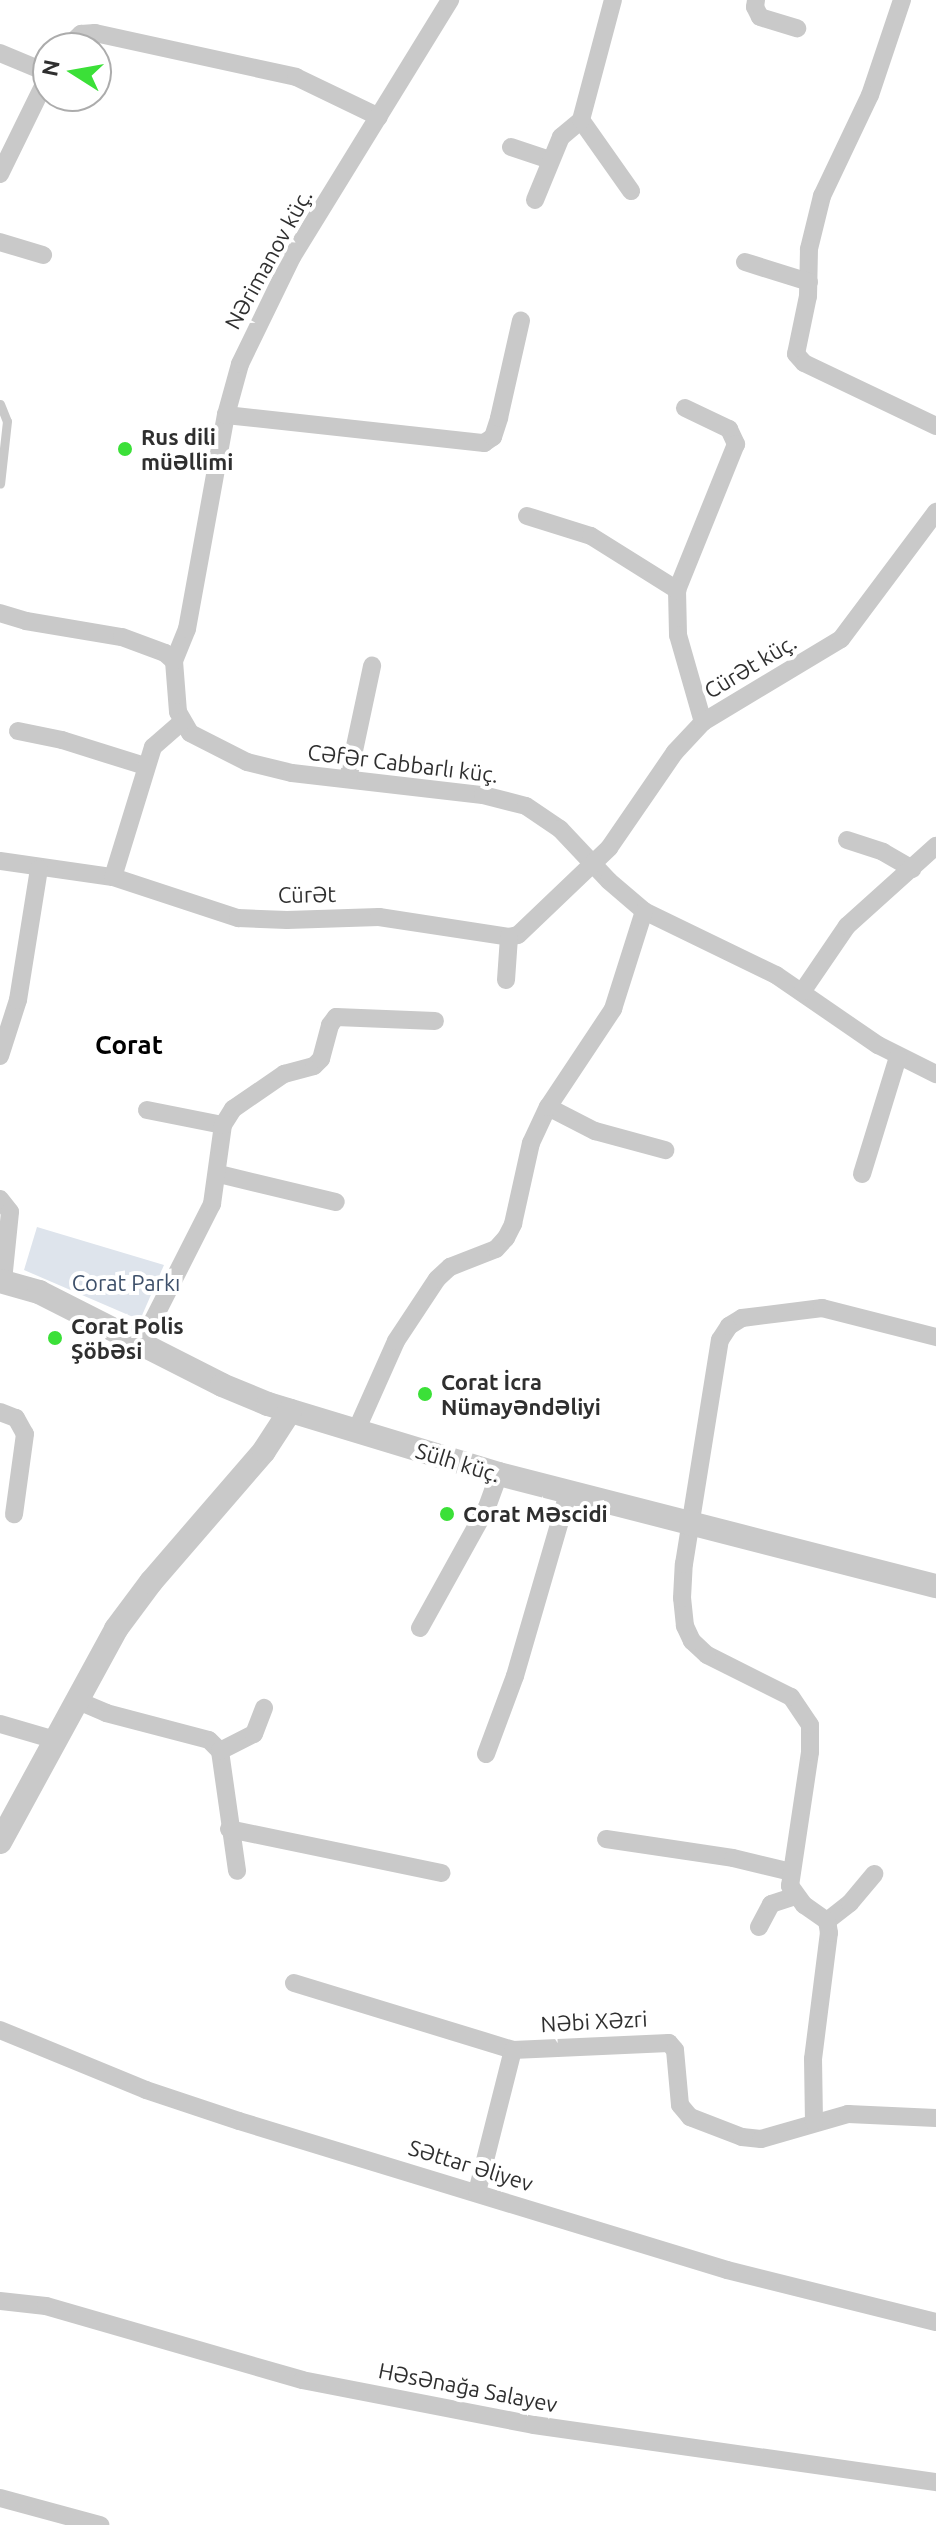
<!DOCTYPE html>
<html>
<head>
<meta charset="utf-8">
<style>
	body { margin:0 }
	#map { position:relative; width:936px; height:2525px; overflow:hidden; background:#fff; font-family:Ubuntu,sans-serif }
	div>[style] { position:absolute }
	.green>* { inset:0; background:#dee4ec }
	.service>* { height:9px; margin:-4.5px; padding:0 4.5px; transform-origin:4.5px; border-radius:4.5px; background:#c9c9c9 }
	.minor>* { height:18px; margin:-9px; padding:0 9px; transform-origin:9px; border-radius:9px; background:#c9c9c9 }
	.tertiary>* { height:24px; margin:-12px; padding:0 12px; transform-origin:12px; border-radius:12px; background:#c9c9c9 }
	.dots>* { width:22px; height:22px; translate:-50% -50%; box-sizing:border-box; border:4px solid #fff; border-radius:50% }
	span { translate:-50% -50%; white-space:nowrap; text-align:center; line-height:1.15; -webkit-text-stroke:8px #fff; paint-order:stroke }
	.street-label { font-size:22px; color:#2f2f2f }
	.poi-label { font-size:22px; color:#2f2f2f; font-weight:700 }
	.left { translate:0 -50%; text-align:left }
	.park-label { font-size:22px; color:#3e506a }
	.quarter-label { font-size:26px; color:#000; font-weight:700 }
	.north { position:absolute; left:32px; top:32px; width:80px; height:80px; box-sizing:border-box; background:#fff; border:2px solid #acacac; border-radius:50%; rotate:281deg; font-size:22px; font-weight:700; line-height:32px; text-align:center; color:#2f2f2f }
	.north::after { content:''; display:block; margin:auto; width:28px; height:36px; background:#3be038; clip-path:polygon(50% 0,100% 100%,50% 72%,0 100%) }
</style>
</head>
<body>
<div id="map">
	<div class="green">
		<i style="clip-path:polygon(37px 1227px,164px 1265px,140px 1320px,24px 1270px)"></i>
	</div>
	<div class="service">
		<i style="left:0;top:404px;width:18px;rotate:68deg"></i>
		<i style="left:7px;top:421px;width:63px;rotate:96.3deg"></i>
	</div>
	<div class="minor">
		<i style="left:756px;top:0;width:7px;rotate:98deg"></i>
		<i style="left:755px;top:7px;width:11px;rotate:63deg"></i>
		<i style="left:760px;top:17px;width:39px;rotate:17deg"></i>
		<i style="left:902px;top:0;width:100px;rotate:108.6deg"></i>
		<i style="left:870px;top:95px;width:112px;rotate:115.4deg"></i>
		<i style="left:822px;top:196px;width:55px;rotate:103.8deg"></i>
		<i style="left:809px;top:249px;width:47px;rotate:91.2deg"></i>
		<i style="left:808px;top:296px;width:59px;rotate:101.7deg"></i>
		<i style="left:796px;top:354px;width:12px;rotate:48deg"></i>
		<i style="left:804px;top:363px;width:146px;rotate:25.5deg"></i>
		<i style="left:66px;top:48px;width:21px;rotate:-43deg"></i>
		<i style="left:81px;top:34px;width:14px;rotate:-4deg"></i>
		<i style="left:95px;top:33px;width:206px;rotate:12.3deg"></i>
		<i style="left:296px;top:77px;width:92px;rotate:25.7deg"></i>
		<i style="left:0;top:53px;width:52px;rotate:22.6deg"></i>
		<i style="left:581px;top:120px;width:87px;rotate:54.8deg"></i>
		<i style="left:511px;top:147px;width:41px;rotate:18.4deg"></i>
		<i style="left:0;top:174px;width:109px;rotate:-63.9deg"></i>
		<i style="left:535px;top:200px;width:68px;rotate:-67.6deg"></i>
		<i style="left:561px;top:137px;width:26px;rotate:-40deg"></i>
		<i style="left:581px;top:120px;width:124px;rotate:-75.1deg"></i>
		<i style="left:0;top:242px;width:45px;rotate:16.8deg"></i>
		<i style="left:745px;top:262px;width:67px;rotate:17.4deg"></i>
		<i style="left:685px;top:408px;width:49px;rotate:25.5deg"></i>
		<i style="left:729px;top:429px;width:17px;rotate:65deg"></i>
		<i style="left:736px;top:444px;width:157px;rotate:112deg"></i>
		<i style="left:677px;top:590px;width:45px;rotate:88.7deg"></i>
		<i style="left:678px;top:635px;width:91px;rotate:74deg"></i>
		<i style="left:226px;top:415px;width:260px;rotate:6.2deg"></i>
		<i style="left:484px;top:443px;width:11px;rotate:-34deg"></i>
		<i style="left:493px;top:437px;width:20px;rotate:-72deg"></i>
		<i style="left:499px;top:418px;width:100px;rotate:-77.3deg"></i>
		<i style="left:527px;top:516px;width:67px;rotate:17.4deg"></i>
		<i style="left:591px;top:536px;width:102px;rotate:32.1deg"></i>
		<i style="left:0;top:613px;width:27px;rotate:17deg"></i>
		<i style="left:26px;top:621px;width:97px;rotate:9.5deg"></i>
		<i style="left:122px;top:637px;width:46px;rotate:20.4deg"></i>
		<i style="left:165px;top:653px;width:12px;rotate:42deg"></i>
		<i style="left:174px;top:661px;width:51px;rotate:85.5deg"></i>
		<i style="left:178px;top:712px;width:24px;rotate:60deg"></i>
		<i style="left:190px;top:733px;width:64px;rotate:27deg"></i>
		<i style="left:247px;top:762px;width:46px;rotate:13.7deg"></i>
		<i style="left:292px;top:773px;width:192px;rotate:6.6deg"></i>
		<i style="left:483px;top:795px;width:44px;rotate:14.3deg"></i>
		<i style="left:526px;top:806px;width:41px;rotate:34.1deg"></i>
		<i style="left:560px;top:829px;width:71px;rotate:46.7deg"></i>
		<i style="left:609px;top:881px;width:46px;rotate:40.6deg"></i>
		<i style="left:644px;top:911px;width:147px;rotate:25.9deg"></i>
		<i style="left:776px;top:975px;width:124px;rotate:34.5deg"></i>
		<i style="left:878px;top:1045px;width:65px;rotate:26.6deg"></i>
		<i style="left:174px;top:661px;width:35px;rotate:-68deg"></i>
		<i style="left:187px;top:629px;width:218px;rotate:-79.7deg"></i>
		<i style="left:226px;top:415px;width:53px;rotate:-74.6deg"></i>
		<i style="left:240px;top:364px;width:119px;rotate:-64.1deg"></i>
		<i style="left:292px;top:257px;width:302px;rotate:-58.4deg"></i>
		<i style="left:18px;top:731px;width:45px;rotate:11.6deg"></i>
		<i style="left:62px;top:740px;width:87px;rotate:17.4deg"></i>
		<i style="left:348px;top:779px;width:116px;rotate:-78deg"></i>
		<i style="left:847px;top:840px;width:38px;rotate:18deg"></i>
		<i style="left:883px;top:852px;width:34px;rotate:30deg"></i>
		<i style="left:0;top:861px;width:114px;rotate:8.1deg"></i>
		<i style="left:113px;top:877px;width:132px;rotate:18.2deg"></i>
		<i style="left:238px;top:918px;width:49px;rotate:2.3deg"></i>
		<i style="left:287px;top:920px;width:92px;rotate:-1.9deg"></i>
		<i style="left:379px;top:917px;width:132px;rotate:8.7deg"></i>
		<i style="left:509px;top:937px;width:9px;rotate:-13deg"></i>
		<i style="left:518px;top:935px;width:126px;rotate:-43.7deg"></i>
		<i style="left:609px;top:848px;width:116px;rotate:-55.5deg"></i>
		<i style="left:675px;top:752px;width:41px;rotate:-47deg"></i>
		<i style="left:703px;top:722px;width:161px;rotate:-31deg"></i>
		<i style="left:841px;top:639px;width:159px;rotate:-53.2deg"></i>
		<i style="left:113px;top:877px;width:136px;rotate:-72.9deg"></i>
		<i style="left:153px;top:747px;width:38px;rotate:-41deg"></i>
		<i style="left:506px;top:980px;width:43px;rotate:-86deg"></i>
		<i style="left:802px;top:992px;width:80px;rotate:-55.7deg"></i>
		<i style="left:847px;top:926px;width:120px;rotate:-42deg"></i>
		<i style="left:0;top:1056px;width:59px;rotate:-72.2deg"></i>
		<i style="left:18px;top:1000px;width:133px;rotate:-80.9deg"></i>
		<i style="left:548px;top:1107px;width:53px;rotate:27.1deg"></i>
		<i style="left:595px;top:1131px;width:73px;rotate:15.2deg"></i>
		<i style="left:147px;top:1110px;width:77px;rotate:11.2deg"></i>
		<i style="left:219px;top:1174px;width:120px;rotate:13.5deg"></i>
		<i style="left:862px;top:1174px;width:122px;rotate:-72.9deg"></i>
		<i style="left:0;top:1199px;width:16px;rotate:52deg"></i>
		<i style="left:10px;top:1212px;width:69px;rotate:95.8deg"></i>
		<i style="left:142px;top:1342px;width:155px;rotate:-63.1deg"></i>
		<i style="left:212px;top:1204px;width:80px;rotate:-82.1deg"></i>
		<i style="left:223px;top:1125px;width:19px;rotate:-58deg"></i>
		<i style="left:233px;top:1109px;width:62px;rotate:-34.5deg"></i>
		<i style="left:284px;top:1074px;width:31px;rotate:-15deg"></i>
		<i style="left:314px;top:1066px;width:10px;rotate:-45deg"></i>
		<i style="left:321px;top:1059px;width:35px;rotate:-75deg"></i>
		<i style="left:330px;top:1025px;width:10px;rotate:-53deg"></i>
		<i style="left:336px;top:1017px;width:99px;rotate:2.3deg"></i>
		<i style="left:0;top:1412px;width:17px;rotate:21deg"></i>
		<i style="left:16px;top:1418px;width:18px;rotate:61deg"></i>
		<i style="left:25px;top:1434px;width:81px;rotate:97.8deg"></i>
		<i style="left:356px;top:1431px;width:98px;rotate:-66deg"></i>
		<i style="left:396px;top:1341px;width:74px;rotate:-56.5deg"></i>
		<i style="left:437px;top:1279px;width:18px;rotate:-43deg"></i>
		<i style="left:450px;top:1267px;width:49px;rotate:-21.4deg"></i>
		<i style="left:496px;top:1249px;width:15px;rotate:-48deg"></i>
		<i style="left:506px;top:1238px;width:16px;rotate:-63deg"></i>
		<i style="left:513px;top:1224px;width:83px;rotate:-77.5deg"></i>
		<i style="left:531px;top:1143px;width:40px;rotate:-65deg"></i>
		<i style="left:548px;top:1107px;width:118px;rotate:-56.4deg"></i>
		<i style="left:613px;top:1009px;width:103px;rotate:-72.4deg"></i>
		<i style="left:420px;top:1628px;width:138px;rotate:-61deg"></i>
		<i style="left:487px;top:1507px;width:35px;rotate:-70deg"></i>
		<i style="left:76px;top:1700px;width:33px;rotate:23deg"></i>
		<i style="left:106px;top:1713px;width:106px;rotate:14.7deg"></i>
		<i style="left:209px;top:1740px;width:16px;rotate:45deg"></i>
		<i style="left:220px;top:1751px;width:121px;rotate:81.9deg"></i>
		<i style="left:0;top:1724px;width:57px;rotate:16.2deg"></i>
		<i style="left:220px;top:1751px;width:38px;rotate:-27deg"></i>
		<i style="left:254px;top:1734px;width:28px;rotate:-69deg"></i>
		<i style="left:486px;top:1754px;width:83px;rotate:-69.6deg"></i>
		<i style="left:515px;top:1676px;width:191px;rotate:-73.8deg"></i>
		<i style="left:229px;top:1829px;width:217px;rotate:11.7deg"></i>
		<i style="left:606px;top:1839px;width:128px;rotate:8.5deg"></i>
		<i style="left:733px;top:1858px;width:60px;rotate:13.6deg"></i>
		<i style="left:827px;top:1921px;width:29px;rotate:-38deg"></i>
		<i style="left:850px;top:1903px;width:38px;rotate:-50deg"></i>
		<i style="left:759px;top:1927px;width:26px;rotate:-62deg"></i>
		<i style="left:771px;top:1904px;width:25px;rotate:-18deg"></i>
		<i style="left:294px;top:1983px;width:229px;rotate:17deg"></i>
		<i style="left:513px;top:2050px;width:156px;rotate:-2.6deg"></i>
		<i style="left:669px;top:2043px;width:9px;rotate:49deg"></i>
		<i style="left:675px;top:2050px;width:55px;rotate:84.8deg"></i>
		<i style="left:680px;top:2105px;width:16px;rotate:50deg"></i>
		<i style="left:690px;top:2117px;width:56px;rotate:21deg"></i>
		<i style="left:742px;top:2137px;width:19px;rotate:6deg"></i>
		<i style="left:761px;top:2139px;width:91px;rotate:-16deg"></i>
		<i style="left:848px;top:2114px;width:88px;rotate:2.6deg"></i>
		<i style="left:0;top:2030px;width:158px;rotate:22.3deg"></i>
		<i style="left:146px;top:2090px;width:98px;rotate:18.4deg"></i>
		<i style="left:239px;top:2121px;width:510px;rotate:16.98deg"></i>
		<i style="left:727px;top:2270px;width:215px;rotate:14deg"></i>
		<i style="left:814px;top:2122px;width:63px;rotate:-90.9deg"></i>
		<i style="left:813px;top:2059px;width:127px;rotate:-82.8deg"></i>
		<i style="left:829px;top:1933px;width:12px;rotate:-99deg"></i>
		<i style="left:827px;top:1921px;width:28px;rotate:-145deg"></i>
		<i style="left:804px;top:1905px;width:24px;rotate:-126deg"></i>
		<i style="left:790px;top:1886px;width:135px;rotate:-81.5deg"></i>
		<i style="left:810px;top:1752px;width:27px;rotate:-90deg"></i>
		<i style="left:810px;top:1725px;width:34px;rotate:-124deg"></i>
		<i style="left:791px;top:1697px;width:94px;rotate:-153.4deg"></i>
		<i style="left:707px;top:1655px;width:21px;rotate:-137deg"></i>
		<i style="left:692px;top:1641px;width:17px;rotate:-115deg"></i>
		<i style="left:685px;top:1626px;width:28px;rotate:-96deg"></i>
		<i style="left:682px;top:1598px;width:34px;rotate:-87deg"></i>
		<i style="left:684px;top:1564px;width:227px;rotate:-80.9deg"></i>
		<i style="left:720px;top:1340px;width:17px;rotate:-57deg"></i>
		<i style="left:729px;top:1326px;width:15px;rotate:-32deg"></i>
		<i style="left:742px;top:1318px;width:81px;rotate:-7.1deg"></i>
		<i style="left:822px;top:1308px;width:118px;rotate:14.3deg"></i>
		<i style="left:477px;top:2192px;width:146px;rotate:-75.8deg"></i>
		<i style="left:0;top:2301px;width:46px;rotate:6.2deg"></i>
		<i style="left:46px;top:2306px;width:266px;rotate:16.1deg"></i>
		<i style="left:302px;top:2380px;width:236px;rotate:11deg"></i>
		<i style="left:534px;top:2425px;width:406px;rotate:8.1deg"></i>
		<i style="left:0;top:2498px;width:104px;rotate:15.1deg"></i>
	</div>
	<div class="tertiary">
		<i style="left:0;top:1281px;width:41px;rotate:15.8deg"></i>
		<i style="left:39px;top:1292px;width:205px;rotate:26.9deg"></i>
		<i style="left:222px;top:1385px;width:50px;rotate:22.4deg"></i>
		<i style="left:268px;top:1404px;width:241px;rotate:16.9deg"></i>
		<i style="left:499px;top:1474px;width:451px;rotate:14.4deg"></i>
		<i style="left:0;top:1842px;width:243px;rotate:-61.4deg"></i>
		<i style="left:116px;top:1629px;width:59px;rotate:-53.3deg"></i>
		<i style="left:151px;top:1582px;width:173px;rotate:-49.2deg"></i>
		<i style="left:264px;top:1451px;width:48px;rotate:-57deg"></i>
	</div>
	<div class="dots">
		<i style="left:125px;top:449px;background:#3be038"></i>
		<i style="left:55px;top:1338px;background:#3be038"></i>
		<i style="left:425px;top:1394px;background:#3be038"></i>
		<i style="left:447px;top:1514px;background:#3be038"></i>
	</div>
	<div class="street-label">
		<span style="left:268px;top:259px;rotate:-61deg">Nərimanov küç.</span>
		<span style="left:750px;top:666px;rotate:-31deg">Cürət küç.</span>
		<span style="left:403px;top:763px;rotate:7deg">Cəfər Cabbarlı küç.</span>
		<span style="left:307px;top:894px;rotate:-1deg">Cürət</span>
		<span style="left:458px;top:1462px;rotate:17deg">Sülh küç.</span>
		<span style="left:594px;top:2021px;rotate:-3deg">Nəbi Xəzri</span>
		<span style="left:471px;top:2165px;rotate:17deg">Səttar Əliyev</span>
		<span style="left:468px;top:2387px;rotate:11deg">Həsənağa Salayev</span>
	</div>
	<div class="poi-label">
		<span class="left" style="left:141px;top:449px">Rus dili<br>müəllimi</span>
		<span class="left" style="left:71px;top:1338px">Corat Polis<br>Şöbəsi</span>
		<span class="left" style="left:441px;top:1394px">Corat İcra<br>Nümayəndəliyi</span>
		<span class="left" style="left:463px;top:1514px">Corat Məscidi</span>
	</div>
	<div class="park-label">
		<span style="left:126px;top:1283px">Corat Parkı</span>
	</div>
	<div class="quarter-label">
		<span style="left:129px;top:1045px">Corat</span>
	</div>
	<div class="north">N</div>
</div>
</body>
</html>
